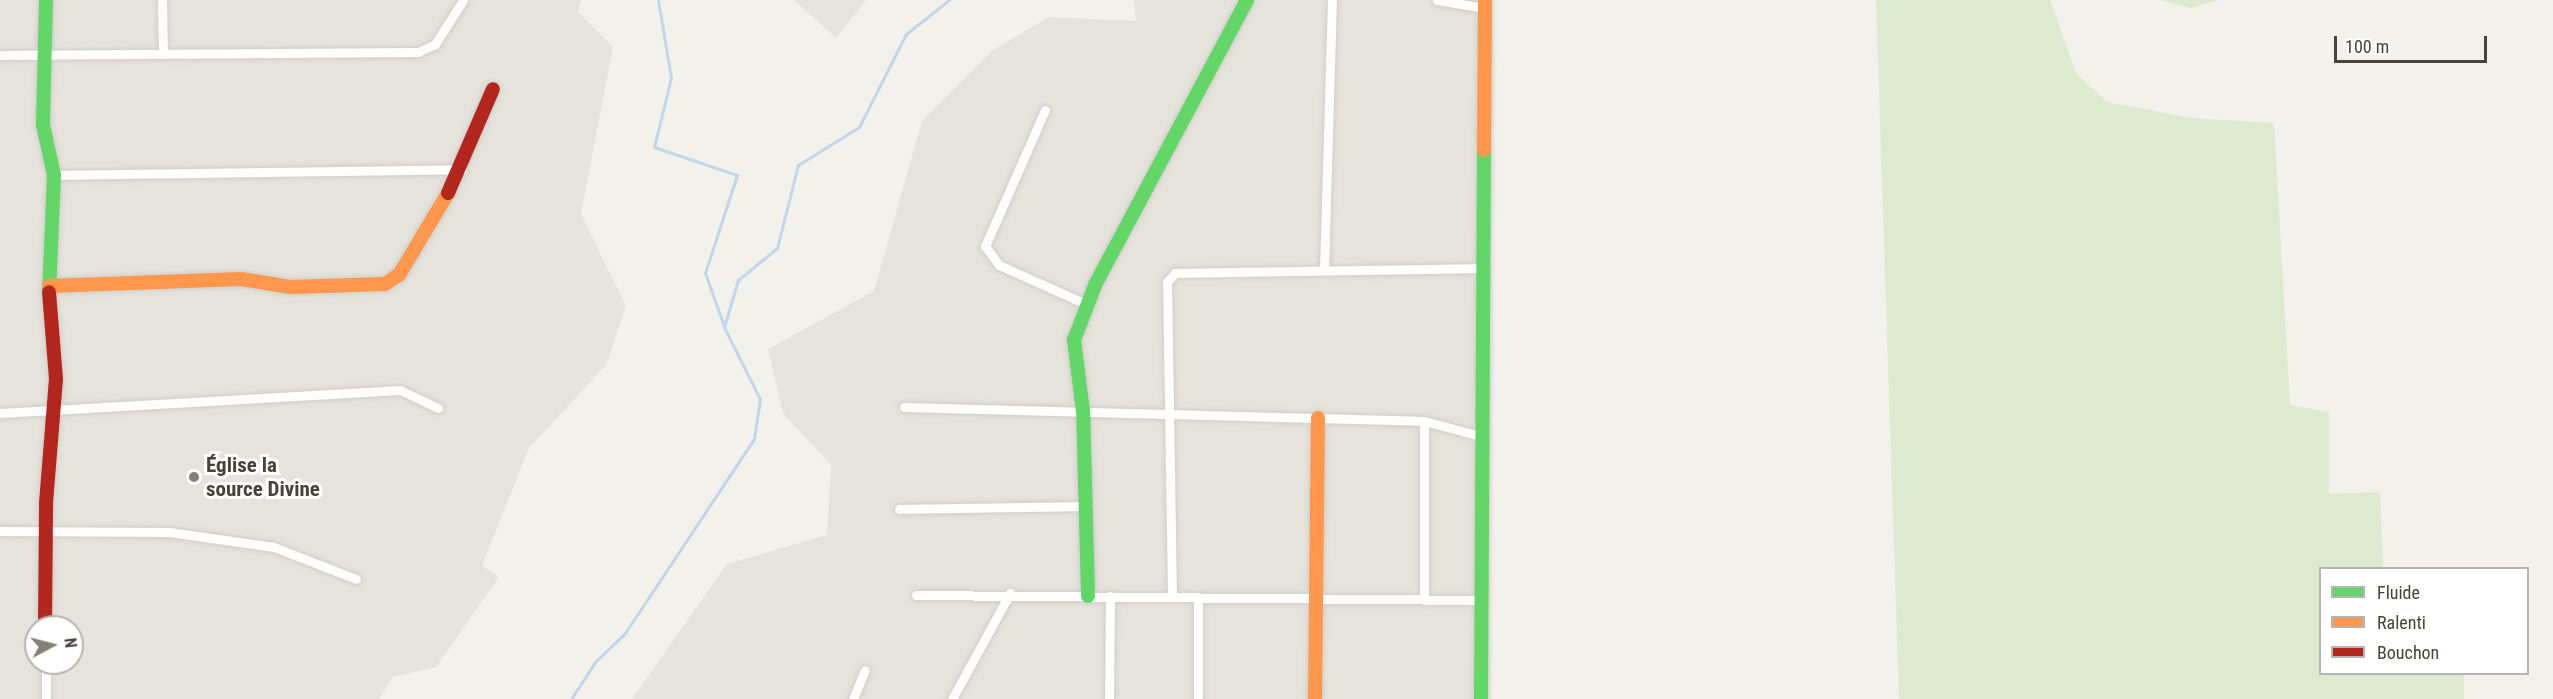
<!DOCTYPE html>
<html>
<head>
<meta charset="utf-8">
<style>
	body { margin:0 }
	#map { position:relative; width:2553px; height:699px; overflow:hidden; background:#f2f1ec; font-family:"Roboto Condensed",sans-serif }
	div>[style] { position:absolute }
	.residential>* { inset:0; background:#e5e3db }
	.green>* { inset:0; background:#ddeacf }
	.stream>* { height:3px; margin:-1.5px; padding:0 1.5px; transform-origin:1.5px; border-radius:1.5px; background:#c1d6eb }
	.roads { filter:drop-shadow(0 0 2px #d0ceca) drop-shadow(0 0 2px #d0ceca) }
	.street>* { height:9px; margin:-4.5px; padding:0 4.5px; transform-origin:4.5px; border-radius:4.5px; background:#fdfdfc }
	.fast>* { height:14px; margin:-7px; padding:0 7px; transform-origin:7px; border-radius:7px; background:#63d668 }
	.slow>* { height:14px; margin:-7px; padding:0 7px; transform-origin:7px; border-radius:7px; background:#ff974d }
	.jam>* { height:14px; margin:-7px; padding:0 7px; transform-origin:7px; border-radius:7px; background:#b3261e }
	.dots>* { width:16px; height:16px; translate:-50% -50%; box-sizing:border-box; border:3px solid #fff; border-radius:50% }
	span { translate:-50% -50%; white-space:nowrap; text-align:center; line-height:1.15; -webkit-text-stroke:6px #fff; paint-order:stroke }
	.poi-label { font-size:21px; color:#474339; font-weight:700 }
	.left { translate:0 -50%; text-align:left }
	.legend { position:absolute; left:2319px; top:567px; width:210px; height:108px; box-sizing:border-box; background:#fff; border:2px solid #b5b4b0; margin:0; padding:8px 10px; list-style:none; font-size:18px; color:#474339 }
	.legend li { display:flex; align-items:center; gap:12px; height:30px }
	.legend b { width:30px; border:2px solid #b5b4b0 }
	.north { position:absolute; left:24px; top:615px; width:60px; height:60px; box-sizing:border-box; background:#fff; border:2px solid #b5b4b0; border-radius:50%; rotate:83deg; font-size:16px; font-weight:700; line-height:24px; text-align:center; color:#474339 }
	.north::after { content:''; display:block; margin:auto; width:21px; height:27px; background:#838078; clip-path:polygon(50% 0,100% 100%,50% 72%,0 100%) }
	.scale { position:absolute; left:2334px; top:36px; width:153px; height:27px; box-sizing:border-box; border:3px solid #474339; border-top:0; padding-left:8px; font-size:18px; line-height:21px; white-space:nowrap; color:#474339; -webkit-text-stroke:4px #fff; paint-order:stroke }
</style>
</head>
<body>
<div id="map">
	<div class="residential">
		<i style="clip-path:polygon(evenodd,0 0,581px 0,578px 12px,613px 47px,581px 214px,626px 306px,606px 365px,529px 448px,482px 566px,499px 577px,436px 667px,393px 677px,379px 699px,0 699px,0 0,36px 627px,72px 627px,72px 663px,36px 663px,36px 627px)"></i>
		<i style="clip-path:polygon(794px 0,866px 0,836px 38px)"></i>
		<i style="clip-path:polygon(1134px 0,1486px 0,1482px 699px,632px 699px,727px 564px,827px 535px,831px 465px,783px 413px,768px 349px,874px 291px,922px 121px,993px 50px,1049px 17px,1136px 21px)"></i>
	</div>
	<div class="green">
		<i style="clip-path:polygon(1876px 0,2050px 0,2076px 73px,2107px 102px,2192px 118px,2274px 123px,2290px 405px,2329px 412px,2329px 494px,2380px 492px,2383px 568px,2320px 568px,2320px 674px,2464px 674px,2464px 699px,1899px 699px)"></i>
		<i style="clip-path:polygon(2159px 0,2219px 0,2191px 8px)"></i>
	</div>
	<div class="stream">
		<i style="left:658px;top:0;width:79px;rotate:80.5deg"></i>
		<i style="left:671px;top:78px;width:71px;rotate:103.8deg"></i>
		<i style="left:654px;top:147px;width:88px;rotate:18.6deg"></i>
		<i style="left:737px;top:175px;width:103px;rotate:108.1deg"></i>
		<i style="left:705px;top:273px;width:56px;rotate:70.3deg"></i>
		<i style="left:571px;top:699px;width:44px;rotate:-57deg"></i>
		<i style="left:595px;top:662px;width:42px;rotate:-44deg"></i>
		<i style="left:625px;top:633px;width:233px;rotate:-56.4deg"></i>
		<i style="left:754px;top:439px;width:40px;rotate:-81.5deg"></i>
		<i style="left:760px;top:399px;width:80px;rotate:-116.6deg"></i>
		<i style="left:724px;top:327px;width:49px;rotate:-73.4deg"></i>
		<i style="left:738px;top:280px;width:50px;rotate:-39.4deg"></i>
		<i style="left:777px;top:248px;width:86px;rotate:-75.8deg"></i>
		<i style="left:798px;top:165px;width:72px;rotate:-31.9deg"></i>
		<i style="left:859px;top:127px;width:104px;rotate:-63.2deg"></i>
		<i style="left:906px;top:34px;width:55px;rotate:-38.3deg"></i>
	</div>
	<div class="roads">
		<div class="street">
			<i style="left:162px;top:0;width:54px;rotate:88.9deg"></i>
			<i style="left:1437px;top:0;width:49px;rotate:9.5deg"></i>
			<i style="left:0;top:55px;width:418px;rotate:-0.4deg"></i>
			<i style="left:418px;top:52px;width:19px;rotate:-25deg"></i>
			<i style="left:435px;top:44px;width:52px;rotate:-57.5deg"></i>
			<i style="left:1045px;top:110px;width:149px;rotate:113.8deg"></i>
			<i style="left:985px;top:246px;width:24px;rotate:54deg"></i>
			<i style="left:999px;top:265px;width:98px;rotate:24.2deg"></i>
			<i style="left:54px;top:175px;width:408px;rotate:-0.8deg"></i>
			<i style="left:1324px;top:269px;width:269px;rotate:-88.3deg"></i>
			<i style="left:904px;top:407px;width:520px;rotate:1.54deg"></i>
			<i style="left:1424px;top:421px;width:62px;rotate:14.9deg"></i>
			<i style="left:0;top:413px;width:401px;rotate:-3.3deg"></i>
			<i style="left:400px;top:390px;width:42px;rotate:25.3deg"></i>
			<i style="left:1424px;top:421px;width:178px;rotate:90deg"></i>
			<i style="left:899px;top:509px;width:187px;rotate:-0.9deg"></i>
			<i style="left:0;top:531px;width:169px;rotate:0.3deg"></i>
			<i style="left:169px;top:532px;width:106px;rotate:8.1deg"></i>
			<i style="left:274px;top:547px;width:88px;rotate:21.3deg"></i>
			<i style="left:916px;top:595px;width:566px;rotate:0.51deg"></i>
			<i style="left:1172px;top:596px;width:314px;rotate:-90.9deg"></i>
			<i style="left:1167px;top:282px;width:12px;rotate:-48deg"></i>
			<i style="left:1175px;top:273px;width:310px;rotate:-0.9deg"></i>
			<i style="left:1198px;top:597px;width:102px;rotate:90deg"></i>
			<i style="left:46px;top:663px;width:36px;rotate:90deg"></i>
			<i style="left:853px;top:699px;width:31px;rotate:-68deg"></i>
			<i style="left:952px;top:699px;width:121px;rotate:-61.3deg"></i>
			<i style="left:1109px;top:699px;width:103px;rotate:-89.4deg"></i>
		</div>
		<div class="fast">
			<i style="left:46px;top:0;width:125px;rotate:91.4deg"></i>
			<i style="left:43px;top:125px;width:51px;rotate:77.6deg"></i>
			<i style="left:54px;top:175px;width:117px;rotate:92.4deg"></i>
			<i style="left:1088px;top:596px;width:185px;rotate:-91.5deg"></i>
			<i style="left:1083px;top:411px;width:72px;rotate:-97.2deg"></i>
			<i style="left:1074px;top:340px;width:61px;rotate:-68.9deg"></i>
			<i style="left:1096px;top:283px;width:321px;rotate:-61.9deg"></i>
			<i style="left:1481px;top:699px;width:549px;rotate:-89.69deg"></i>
		</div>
		<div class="slow">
			<i style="left:1484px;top:150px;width:150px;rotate:-89.6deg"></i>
			<i style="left:49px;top:286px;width:192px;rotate:-2.1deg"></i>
			<i style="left:241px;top:279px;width:51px;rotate:9.1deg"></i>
			<i style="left:291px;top:287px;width:94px;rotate:-1.8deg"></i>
			<i style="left:385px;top:284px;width:17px;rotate:-33deg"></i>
			<i style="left:399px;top:275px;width:96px;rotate:-59.1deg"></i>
			<i style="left:1315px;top:699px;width:281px;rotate:-89.4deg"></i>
		</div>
		<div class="jam">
			<i style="left:448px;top:193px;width:113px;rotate:-66.6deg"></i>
			<i style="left:45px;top:627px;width:124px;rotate:-89.5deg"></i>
			<i style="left:46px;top:503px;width:124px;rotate:-85.4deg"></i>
			<i style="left:56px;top:379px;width:87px;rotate:-94.6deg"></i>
		</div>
	</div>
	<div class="dots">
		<i style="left:194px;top:477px;background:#838078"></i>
	</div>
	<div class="poi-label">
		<span class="left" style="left:206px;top:477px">Église la<br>source Divine</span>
	</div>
	<ul class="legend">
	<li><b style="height:8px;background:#63d668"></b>Fluide</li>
	<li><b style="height:8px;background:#ff974d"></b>Ralenti</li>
	<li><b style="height:8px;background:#b3261e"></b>Bouchon</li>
	</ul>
	<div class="north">N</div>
	<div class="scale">100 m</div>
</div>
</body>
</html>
